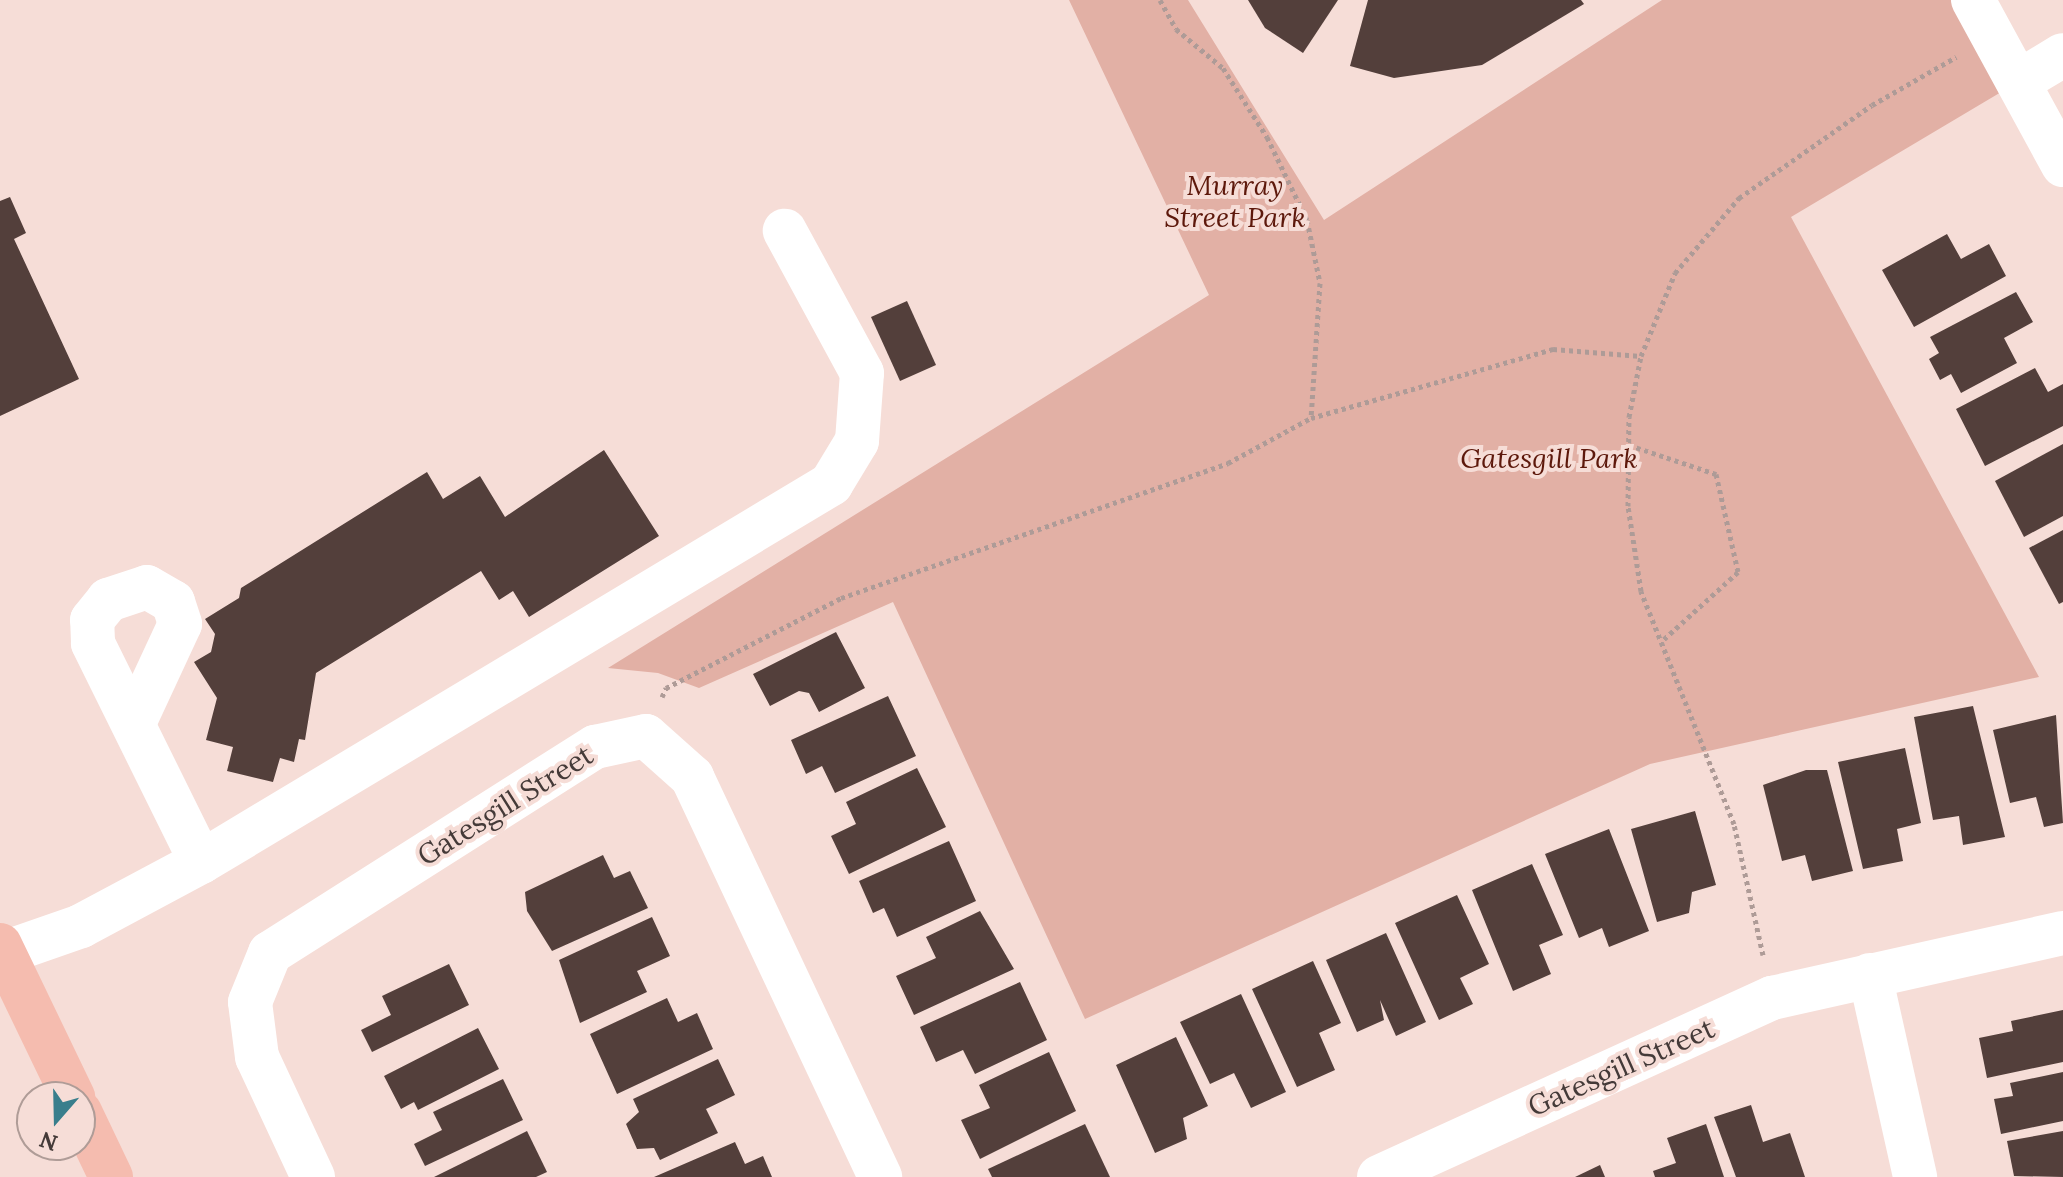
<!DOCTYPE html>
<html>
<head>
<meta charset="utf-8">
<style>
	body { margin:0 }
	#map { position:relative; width:2063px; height:1177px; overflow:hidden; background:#f6ddd7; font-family:Lora,serif }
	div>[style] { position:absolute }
	.green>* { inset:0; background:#e2b0a5 }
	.building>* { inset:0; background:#533f3b }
	.path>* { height:5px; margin-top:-2.5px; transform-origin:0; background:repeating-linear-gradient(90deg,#ae9b97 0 4px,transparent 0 8px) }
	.minor>* { height:44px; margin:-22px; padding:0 22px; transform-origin:22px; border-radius:22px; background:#fff }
	.major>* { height:44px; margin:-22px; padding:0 22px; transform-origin:22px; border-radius:22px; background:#f5bcaf }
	span { translate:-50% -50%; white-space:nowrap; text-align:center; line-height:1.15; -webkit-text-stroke:8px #f6ddd7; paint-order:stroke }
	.park-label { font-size:28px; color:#5d180b; font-style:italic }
	.street-label { font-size:28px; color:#443a38 }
	.north { position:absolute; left:16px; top:1081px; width:80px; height:80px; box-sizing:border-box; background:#f6ddd7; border:2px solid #af9c97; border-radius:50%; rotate:200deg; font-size:22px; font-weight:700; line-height:32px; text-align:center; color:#443a38 }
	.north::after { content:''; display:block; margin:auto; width:28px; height:36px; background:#397e8c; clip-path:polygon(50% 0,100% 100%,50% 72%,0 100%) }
</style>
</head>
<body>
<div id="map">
	<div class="green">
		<i style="clip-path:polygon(1069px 0,1188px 0,1324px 220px,1662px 0,1973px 0,2018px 82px,1791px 217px,2039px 677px,1650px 764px,1085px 1019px,893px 602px,699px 688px,658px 673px,608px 668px,1209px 295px)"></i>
	</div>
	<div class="building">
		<i style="clip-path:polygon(1248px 0,1338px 0,1303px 53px,1265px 28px)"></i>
		<i style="clip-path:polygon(1368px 0,1581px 0,1584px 4px,1482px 65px,1394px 78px,1350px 66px)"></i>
		<i style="clip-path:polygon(10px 197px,26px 233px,14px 239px,79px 379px,0 416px,0 201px)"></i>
		<i style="clip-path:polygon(1947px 234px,1961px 259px,1989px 244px,2006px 276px,1914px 327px,1882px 270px)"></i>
		<i style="clip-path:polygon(2016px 292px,2033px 322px,2004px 338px,2017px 363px,1961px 393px,1951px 374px,1940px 380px,1929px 359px,1939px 353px,1930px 337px)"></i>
		<i style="clip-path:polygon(907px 301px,936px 365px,900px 381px,871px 317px)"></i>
		<i style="clip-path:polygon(2035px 368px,2048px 392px,2063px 384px,2063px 426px,1985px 466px,1956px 409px)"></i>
		<i style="clip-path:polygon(2063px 444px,2063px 516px,2024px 537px,1995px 481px)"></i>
		<i style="clip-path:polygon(604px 450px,659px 536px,529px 617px,513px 591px,499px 600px,481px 571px,316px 673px,305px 740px,299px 739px,294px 762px,280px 758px,273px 782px,227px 771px,233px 747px,206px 740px,217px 698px,194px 662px,211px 652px,215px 634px,205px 619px,239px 598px,241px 588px,427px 472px,443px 499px,480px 476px,505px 517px)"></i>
		<i style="clip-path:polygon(2063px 530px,2063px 602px,2059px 604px,2029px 548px)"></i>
		<i style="clip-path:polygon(836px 632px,865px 688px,819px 712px,809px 693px,799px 691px,770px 706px,753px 674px)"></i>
		<i style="clip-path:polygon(888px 696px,916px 756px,835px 793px,822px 766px,806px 774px,791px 740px)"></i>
		<i style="clip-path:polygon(1973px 706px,2005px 837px,1963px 845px,1959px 816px,1933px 820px,1914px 717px)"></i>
		<i style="clip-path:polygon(2056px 715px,2063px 823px,2044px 827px,2036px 797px,2010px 803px,1993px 730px)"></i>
		<i style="clip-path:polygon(1905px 748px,1921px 823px,1897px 829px,1903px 861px,1863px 869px,1838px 762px)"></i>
		<i style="clip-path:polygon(917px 768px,946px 827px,849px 874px,831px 836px,856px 824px,846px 802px)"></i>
		<i style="clip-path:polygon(1806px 770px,1827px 770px,1853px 871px,1812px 881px,1805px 855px,1782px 861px,1763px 785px)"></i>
		<i style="clip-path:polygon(1695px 811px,1716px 885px,1692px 892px,1689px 913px,1657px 922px,1631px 829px)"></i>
		<i style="clip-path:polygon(1609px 829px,1649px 931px,1609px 947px,1602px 928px,1579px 938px,1545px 854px)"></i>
		<i style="clip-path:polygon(949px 841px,976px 901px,897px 937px,884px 908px,873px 913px,859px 881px)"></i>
		<i style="clip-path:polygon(603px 855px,614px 878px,630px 871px,648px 908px,552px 951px,527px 911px,525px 892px)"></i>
		<i style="clip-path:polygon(1532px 864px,1563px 935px,1539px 945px,1551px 974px,1513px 991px,1472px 890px)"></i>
		<i style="clip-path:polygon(1457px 895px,1489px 964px,1460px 978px,1473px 1004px,1439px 1020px,1395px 923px)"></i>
		<i style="clip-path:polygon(980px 911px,1014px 969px,914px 1015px,896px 976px,936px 958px,926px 937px)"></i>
		<i style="clip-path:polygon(652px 917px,670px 956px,637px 971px,647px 992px,580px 1023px,559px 960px)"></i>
		<i style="clip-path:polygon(1386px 933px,1426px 1022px,1396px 1036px,1380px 1000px,1384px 1020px,1357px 1032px,1326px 960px)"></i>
		<i style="clip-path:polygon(1313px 961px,1341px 1023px,1319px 1033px,1335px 1070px,1297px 1087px,1252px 989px)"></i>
		<i style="clip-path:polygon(449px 964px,469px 1005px,372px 1052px,361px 1030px,391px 1015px,382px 996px)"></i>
		<i style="clip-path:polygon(1020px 982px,1047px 1040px,975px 1074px,963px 1050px,936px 1062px,920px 1027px)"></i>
		<i style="clip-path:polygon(1241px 994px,1286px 1092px,1251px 1108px,1234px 1073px,1210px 1084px,1180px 1022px)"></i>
		<i style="clip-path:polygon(667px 998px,678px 1022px,697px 1013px,713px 1049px,617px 1094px,590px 1034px)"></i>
		<i style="clip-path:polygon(2063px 1010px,2063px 1062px,1987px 1078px,1979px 1038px,2013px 1031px,2011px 1021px)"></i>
		<i style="clip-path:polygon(478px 1028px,499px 1069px,418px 1110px,414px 1102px,401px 1109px,384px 1076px)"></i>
		<i style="clip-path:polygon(1176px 1037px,1208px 1106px,1183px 1118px,1187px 1139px,1155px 1153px,1116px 1065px)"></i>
		<i style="clip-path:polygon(1049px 1052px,1076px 1111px,980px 1159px,961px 1120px,990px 1108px,979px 1085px)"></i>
		<i style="clip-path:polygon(718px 1059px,735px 1095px,706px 1109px,718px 1133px,660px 1160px,654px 1148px,637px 1149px,626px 1124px,639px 1112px,633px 1099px)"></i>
		<i style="clip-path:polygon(2063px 1072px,2063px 1121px,2001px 1134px,1994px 1099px,2013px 1096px,2010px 1083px)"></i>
		<i style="clip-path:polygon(503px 1079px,523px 1120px,425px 1166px,414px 1144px,442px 1130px,433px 1112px)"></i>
		<i style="clip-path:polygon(1751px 1105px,1763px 1142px,1790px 1133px,1805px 1177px,1736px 1177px,1714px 1117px)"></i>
		<i style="clip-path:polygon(1085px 1124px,1110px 1177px,992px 1177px,988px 1169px)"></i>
		<i style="clip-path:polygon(1706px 1124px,1724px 1177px,1655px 1177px,1653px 1171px,1676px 1163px,1667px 1138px)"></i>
		<i style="clip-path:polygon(527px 1131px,547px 1172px,536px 1177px,434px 1177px)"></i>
		<i style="clip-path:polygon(2063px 1131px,2063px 1177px,2014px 1176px,2007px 1141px)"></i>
		<i style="clip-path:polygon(735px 1142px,745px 1164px,763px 1156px,772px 1177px,654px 1177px)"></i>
		<i style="clip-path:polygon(1600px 1165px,1605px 1177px,1575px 1177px)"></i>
	</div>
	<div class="path">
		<i style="left:1160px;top:0;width:33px;rotate:61deg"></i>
		<i style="left:1176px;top:29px;width:61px;rotate:39.7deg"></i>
		<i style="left:1223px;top:68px;width:82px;rotate:57.5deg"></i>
		<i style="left:1267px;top:137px;width:92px;rotate:64.3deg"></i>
		<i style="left:1307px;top:220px;width:64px;rotate:78.3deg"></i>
		<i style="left:1320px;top:283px;width:135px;rotate:93.8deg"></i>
		<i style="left:1629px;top:445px;width:92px;rotate:18.4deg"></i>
		<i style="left:1716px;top:474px;width:100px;rotate:77.3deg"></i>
		<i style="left:1738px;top:572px;width:101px;rotate:137.8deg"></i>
		<i style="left:662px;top:697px;width:10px;rotate:-66deg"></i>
		<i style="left:666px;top:688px;width:197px;rotate:-27.2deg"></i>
		<i style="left:841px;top:598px;width:410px;rotate:-19.2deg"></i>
		<i style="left:1228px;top:463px;width:94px;rotate:-28.5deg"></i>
		<i style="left:1311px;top:418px;width:252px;rotate:-15.9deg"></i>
		<i style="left:1553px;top:349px;width:88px;rotate:4.5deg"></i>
		<i style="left:1763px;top:955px;width:134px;rotate:-102.5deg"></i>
		<i style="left:1734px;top:824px;width:251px;rotate:-111.8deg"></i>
		<i style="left:1641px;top:591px;width:86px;rotate:-98.7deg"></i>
		<i style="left:1628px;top:506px;width:89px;rotate:-89.4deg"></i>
		<i style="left:1629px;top:417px;width:62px;rotate:-78.9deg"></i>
		<i style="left:1641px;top:356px;width:90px;rotate:-67.7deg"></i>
		<i style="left:1675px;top:273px;width:99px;rotate:-49.5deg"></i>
		<i style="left:1739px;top:198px;width:162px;rotate:-35deg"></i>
		<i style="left:1872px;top:105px;width:97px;rotate:-29.7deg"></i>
	</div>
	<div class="minor">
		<i style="left:1973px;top:0;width:188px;rotate:61.4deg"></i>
		<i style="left:2018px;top:82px;width:52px;rotate:-31deg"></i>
		<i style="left:201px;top:862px;width:735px;rotate:-30.96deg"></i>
		<i style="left:831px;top:484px;width:50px;rotate:-58.8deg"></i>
		<i style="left:857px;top:441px;width:68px;rotate:-85.8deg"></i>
		<i style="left:862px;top:373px;width:162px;rotate:-118.5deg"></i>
		<i style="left:4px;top:953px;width:82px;rotate:-19.3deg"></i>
		<i style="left:81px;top:926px;width:136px;rotate:-28.1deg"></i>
		<i style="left:201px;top:862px;width:244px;rotate:-116.3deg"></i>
		<i style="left:93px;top:643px;width:23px;rotate:-92deg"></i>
		<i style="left:92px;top:620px;width:26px;rotate:-51deg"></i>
		<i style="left:108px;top:600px;width:41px;rotate:-18.4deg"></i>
		<i style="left:147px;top:587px;width:30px;rotate:30deg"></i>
		<i style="left:173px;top:602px;width:23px;rotate:72deg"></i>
		<i style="left:180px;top:624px;width:105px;rotate:114.9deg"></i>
		<i style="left:1870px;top:975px;width:207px;rotate:77.4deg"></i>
		<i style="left:313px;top:1177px;width:132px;rotate:-115deg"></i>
		<i style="left:257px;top:1057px;width:55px;rotate:-97.3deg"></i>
		<i style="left:250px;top:1002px;width:53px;rotate:-67.8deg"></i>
		<i style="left:270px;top:953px;width:385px;rotate:-32.4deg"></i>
		<i style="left:595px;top:747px;width:52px;rotate:-12.2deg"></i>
		<i style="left:646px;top:736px;width:62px;rotate:41.7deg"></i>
		<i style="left:692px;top:777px;width:442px;rotate:64.8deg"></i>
		<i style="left:1379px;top:1177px;width:432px;rotate:-24.5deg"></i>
		<i style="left:1772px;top:998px;width:298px;rotate:-12.6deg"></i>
	</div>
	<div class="major">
		<i style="left:0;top:945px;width:169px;rotate:64.3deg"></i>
		<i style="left:80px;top:1112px;width:72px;rotate:64.5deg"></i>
	</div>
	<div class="park-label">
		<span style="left:1235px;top:201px">Murray<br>Street Park</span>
		<span style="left:1549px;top:458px">Gatesgill Park</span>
	</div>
	<div class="street-label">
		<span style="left:505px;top:805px;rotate:-32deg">Gatesgill Street</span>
		<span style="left:1621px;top:1067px;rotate:-24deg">Gatesgill Street</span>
	</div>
	<div class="north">N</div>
</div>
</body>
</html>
